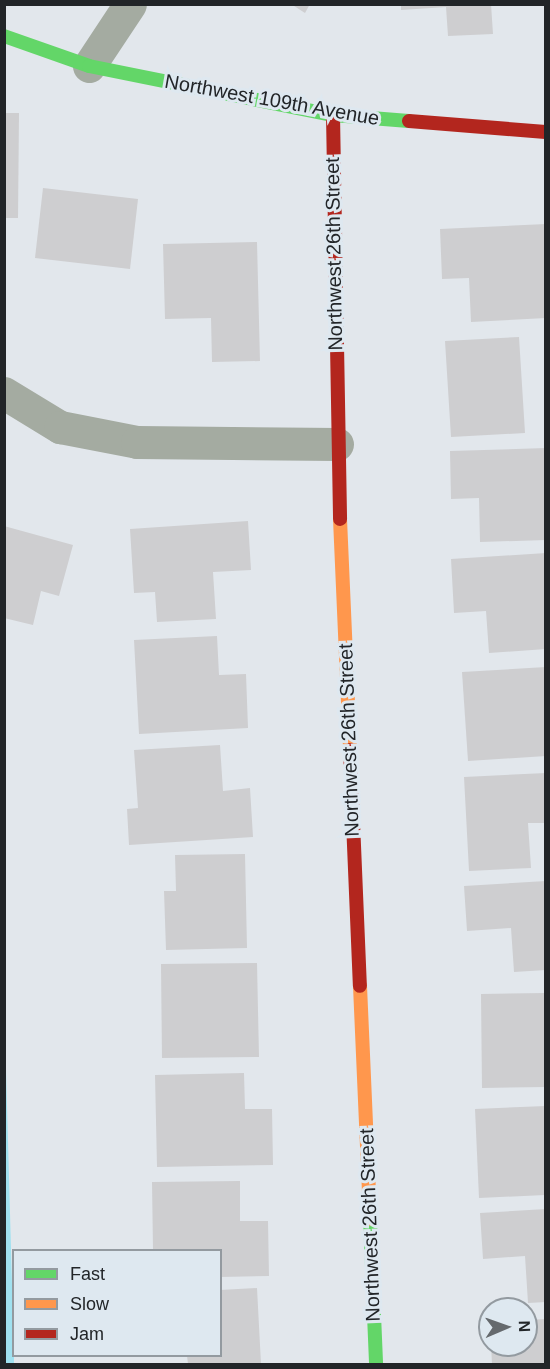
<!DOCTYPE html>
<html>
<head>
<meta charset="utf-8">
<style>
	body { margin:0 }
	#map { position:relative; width:550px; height:1369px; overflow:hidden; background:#e2e7ec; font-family:Helvetica,sans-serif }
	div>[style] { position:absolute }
	.water>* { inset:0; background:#a0e1f0 }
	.building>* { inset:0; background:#ceced0 }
	.street>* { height:33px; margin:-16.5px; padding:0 16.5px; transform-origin:16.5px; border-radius:16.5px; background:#a4aba1 }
	.fast>* { height:14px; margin:-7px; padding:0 7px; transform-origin:7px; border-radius:7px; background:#63d668 }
	.slow>* { height:14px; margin:-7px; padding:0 7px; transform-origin:7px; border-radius:7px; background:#ff974d }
	.jam>* { height:14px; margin:-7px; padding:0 7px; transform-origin:7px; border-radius:7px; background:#b3261e }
	span { translate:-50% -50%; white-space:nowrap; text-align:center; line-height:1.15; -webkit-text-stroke:6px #dee8f0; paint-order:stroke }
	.street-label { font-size:20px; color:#222528 }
	.frame { position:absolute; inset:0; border:6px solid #222528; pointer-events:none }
	.legend { position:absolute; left:12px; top:1249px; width:210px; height:108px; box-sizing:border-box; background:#dee8f0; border:2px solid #939aa0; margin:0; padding:8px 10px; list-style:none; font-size:18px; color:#222528 }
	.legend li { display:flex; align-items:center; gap:12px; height:30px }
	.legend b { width:30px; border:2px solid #939aa0 }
	.north { position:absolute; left:478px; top:1297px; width:60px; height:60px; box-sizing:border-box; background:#dee8f0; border:2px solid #939aa0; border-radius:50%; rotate:88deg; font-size:16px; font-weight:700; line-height:24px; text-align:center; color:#222528 }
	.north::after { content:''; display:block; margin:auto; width:21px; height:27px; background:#65696d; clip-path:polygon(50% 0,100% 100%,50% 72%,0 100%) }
</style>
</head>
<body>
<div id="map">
	<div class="water">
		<i style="clip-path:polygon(5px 1034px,14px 1356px,14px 1364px,4px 1364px)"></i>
	</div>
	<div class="building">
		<i style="clip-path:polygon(291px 4px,310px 4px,305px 13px)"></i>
		<i style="clip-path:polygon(401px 4px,491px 4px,493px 34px,448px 36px,446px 7px,401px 10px)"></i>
		<i style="clip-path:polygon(4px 113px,19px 113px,18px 218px,4px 218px)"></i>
		<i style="clip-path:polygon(43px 188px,138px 199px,130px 269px,35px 258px)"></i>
		<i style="clip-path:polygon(546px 224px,546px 318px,471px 322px,469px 278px,442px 279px,440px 229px)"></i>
		<i style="clip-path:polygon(257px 242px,260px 361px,212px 362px,211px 318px,165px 319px,163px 244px)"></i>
		<i style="clip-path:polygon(519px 337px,525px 433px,451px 437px,445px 341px)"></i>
		<i style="clip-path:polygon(546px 448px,546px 540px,480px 542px,479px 498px,451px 499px,450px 451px)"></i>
		<i style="clip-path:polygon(248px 521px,251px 570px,213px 572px,216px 619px,157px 622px,155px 592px,134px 593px,130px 529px)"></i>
		<i style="clip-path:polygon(4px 526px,73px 545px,59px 596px,41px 591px,33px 625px,4px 618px)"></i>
		<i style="clip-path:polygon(546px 553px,546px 649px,489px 653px,486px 611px,454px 613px,451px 559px)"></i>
		<i style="clip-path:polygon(217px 636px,219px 675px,246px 674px,248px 728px,139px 734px,134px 640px)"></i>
		<i style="clip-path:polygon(546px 667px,546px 756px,468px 761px,462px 672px)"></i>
		<i style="clip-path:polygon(220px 745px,223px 791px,250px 788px,253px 837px,129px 845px,127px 809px,138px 808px,134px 750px)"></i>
		<i style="clip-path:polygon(546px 773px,546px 823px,528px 823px,531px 868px,469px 871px,464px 777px)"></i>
		<i style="clip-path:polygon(245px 854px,247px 948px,166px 950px,164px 891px,176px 891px,175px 855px)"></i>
		<i style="clip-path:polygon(546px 881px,546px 970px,514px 972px,511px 928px,467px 931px,464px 886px)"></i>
		<i style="clip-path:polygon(257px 963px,259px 1057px,162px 1058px,161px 964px)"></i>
		<i style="clip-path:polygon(546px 993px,546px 1087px,482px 1088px,481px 994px)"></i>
		<i style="clip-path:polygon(244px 1073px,245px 1109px,272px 1109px,273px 1165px,157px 1167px,155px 1075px)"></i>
		<i style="clip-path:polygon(546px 1106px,545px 1195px,479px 1198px,475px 1109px)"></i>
		<i style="clip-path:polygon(240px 1181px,240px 1221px,268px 1221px,269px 1276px,220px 1277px,220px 1250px,153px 1250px,152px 1182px)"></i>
		<i style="clip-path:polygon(546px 1209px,546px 1302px,528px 1303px,525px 1256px,483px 1259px,480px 1213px)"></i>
		<i style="clip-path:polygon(257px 1288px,261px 1364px,188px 1364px,187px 1356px,220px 1356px,220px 1290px)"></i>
		<i style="clip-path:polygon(546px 1319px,546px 1364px,492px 1364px,491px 1345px,526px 1345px,526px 1320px)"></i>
	</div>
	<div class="street">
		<i style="left:89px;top:66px;width:74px;rotate:-56.5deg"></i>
		<i style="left:4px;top:393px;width:66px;rotate:31.3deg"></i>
		<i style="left:60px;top:427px;width:78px;rotate:11deg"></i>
		<i style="left:137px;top:442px;width:200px;rotate:0.6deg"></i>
	</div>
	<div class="fast">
		<i style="left:4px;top:36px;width:90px;rotate:19.4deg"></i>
		<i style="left:89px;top:66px;width:249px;rotate:11.4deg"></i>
		<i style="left:333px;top:115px;width:76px;rotate:4.5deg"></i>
		<i style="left:370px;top:1219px;width:145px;rotate:87.6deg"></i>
	</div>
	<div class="slow">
		<i style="left:340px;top:519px;width:231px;rotate:87.5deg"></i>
		<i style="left:360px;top:986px;width:233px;rotate:87.5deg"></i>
	</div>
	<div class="jam">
		<i style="left:333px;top:115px;width:404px;rotate:89deg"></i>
		<i style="left:409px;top:121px;width:137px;rotate:4.6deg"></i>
		<i style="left:350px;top:750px;width:236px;rotate:87.6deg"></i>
	</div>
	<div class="street-label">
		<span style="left:272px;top:100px;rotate:10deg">Northwest 109th Avenue</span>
		<span style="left:334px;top:254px;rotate:-91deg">Northwest 26th Street</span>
		<span style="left:349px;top:740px;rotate:-92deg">Northwest 26th Street</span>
		<span style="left:370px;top:1225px;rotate:-92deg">Northwest 26th Street</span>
	</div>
	<div class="frame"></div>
	<ul class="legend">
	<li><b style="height:8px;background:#63d668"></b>Fast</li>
	<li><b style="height:8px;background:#ff974d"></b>Slow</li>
	<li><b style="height:8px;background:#b3261e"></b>Jam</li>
	</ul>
	<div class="north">N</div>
</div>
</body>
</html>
